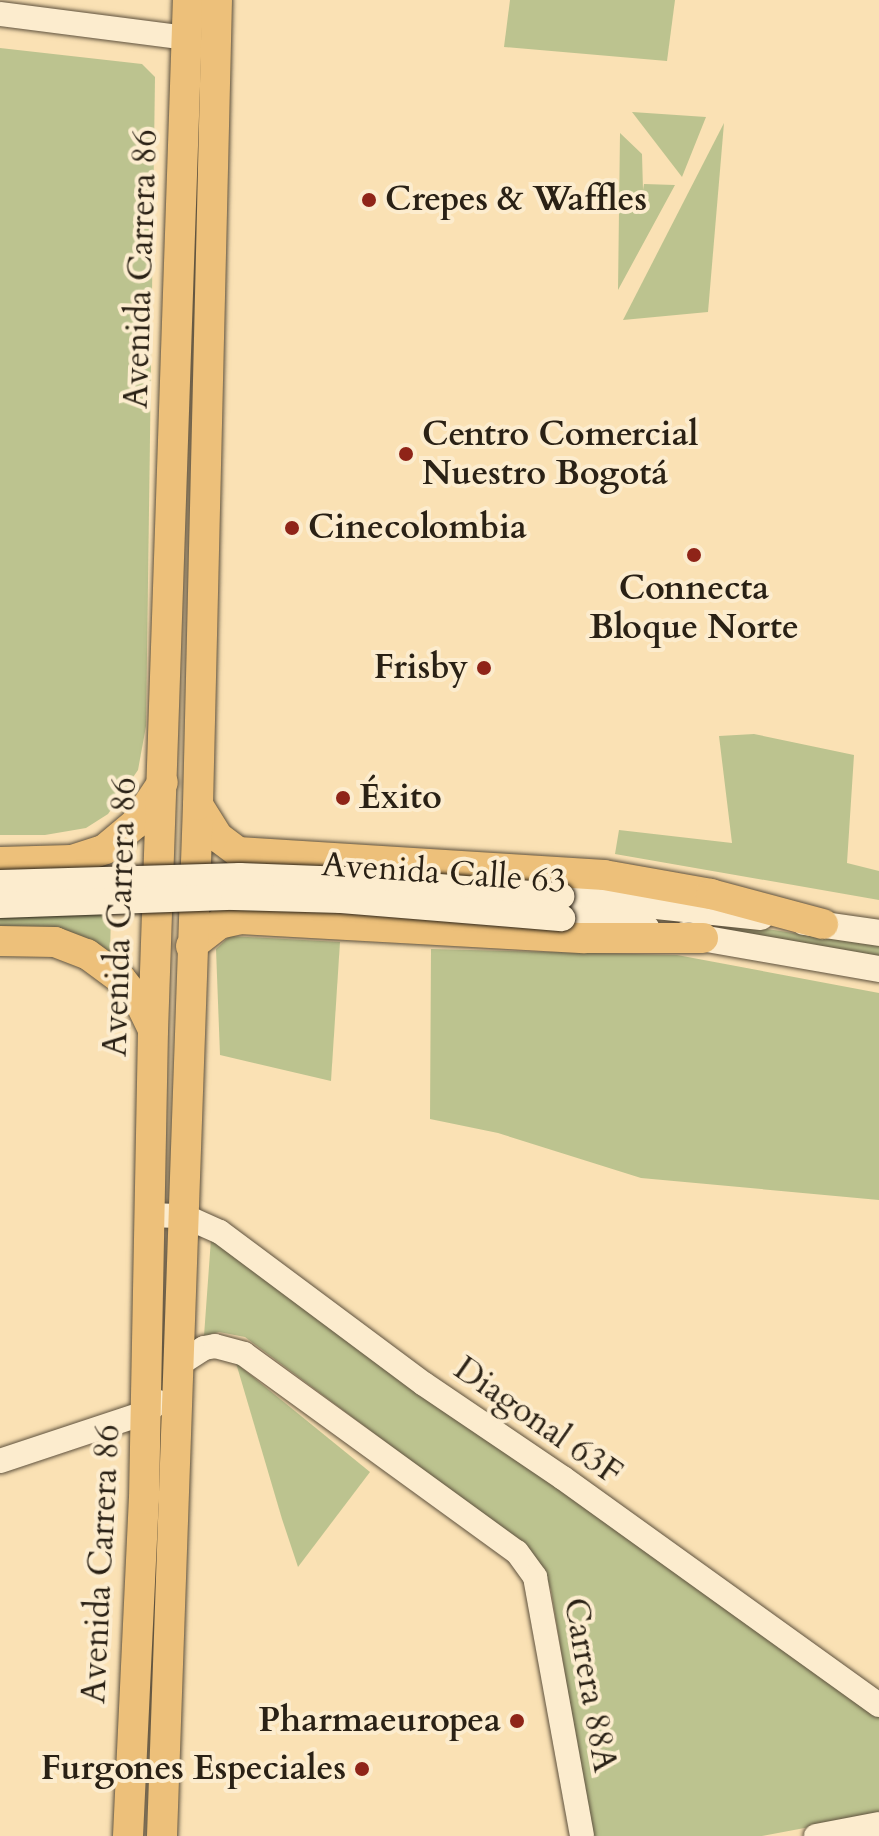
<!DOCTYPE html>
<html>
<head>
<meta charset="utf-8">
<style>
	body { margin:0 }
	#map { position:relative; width:879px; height:1836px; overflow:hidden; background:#fae1b4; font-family:Cardo,serif }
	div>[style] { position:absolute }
	.green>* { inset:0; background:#bcc38f }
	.roads { filter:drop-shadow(0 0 2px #5e513d) drop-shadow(0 0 2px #5e513d) }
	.tertiary>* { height:24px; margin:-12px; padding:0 12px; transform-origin:12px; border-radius:12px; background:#fcecce }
	.secondary>* { height:26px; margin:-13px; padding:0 13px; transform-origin:13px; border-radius:13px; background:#fcecce }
	.primary>* { height:30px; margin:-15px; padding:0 15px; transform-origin:15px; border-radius:15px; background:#edc07a }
	.bridges { filter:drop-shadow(0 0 2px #2a2115) drop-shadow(0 0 2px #2a2115) }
	.secondary-bridge>* { height:26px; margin:-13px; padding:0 13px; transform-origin:13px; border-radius:13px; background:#fcecce }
	.dots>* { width:22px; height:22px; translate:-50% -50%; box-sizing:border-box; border:4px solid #fcecce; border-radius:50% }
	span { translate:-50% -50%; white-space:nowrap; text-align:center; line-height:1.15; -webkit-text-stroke:8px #fcecce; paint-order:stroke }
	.poi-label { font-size:34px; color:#2a2115; font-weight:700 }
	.left { translate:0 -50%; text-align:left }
	.right { translate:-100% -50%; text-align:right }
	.street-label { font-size:34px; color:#2a2115 }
</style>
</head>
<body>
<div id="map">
	<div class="green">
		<i style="clip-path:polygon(510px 0,675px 0,667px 61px,504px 47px)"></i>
		<i style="clip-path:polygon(0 48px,142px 64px,155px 77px,146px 726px,138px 770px,108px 814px,86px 828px,45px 835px,0 835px)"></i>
		<i style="clip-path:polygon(632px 112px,706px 117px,682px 177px)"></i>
		<i style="clip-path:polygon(724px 123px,708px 312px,623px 320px)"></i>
		<i style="clip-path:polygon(620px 133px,642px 154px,643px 190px,644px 184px,675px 185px,618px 290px)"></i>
		<i style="clip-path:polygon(754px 734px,854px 755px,847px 863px,879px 871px,879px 900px,615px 854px,619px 830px,732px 843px,719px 736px)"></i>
		<i style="clip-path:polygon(591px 908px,695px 918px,879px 946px,879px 958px)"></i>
		<i style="clip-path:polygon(111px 913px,110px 956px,0 934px,0 916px)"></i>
		<i style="clip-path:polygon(230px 936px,340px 942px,331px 1081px,220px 1055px,216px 949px)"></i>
		<i style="clip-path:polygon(431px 949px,677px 955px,879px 993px,879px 1200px,641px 1178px,498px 1133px,430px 1119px)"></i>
		<i style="clip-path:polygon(211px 1239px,879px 1712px,879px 1814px,762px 1836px,592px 1836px,551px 1590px,543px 1568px,524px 1545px,245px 1337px,219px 1332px,204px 1336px)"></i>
		<i style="clip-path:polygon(236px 1363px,370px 1472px,298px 1567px,282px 1519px)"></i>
	</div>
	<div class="roads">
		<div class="tertiary">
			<i style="left:0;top:14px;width:189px;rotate:7.3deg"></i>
			<i style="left:150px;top:1215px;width:34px;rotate:2deg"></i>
			<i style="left:184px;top:1216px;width:39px;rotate:24deg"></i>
			<i style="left:220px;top:1232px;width:254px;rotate:36.7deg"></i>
			<i style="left:424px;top:1384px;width:168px;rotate:34.1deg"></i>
			<i style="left:563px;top:1478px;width:389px;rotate:35.7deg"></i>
			<i style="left:178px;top:1365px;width:31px;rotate:-33deg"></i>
			<i style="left:204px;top:1348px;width:11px;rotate:-10deg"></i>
			<i style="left:215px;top:1346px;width:30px;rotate:15deg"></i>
			<i style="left:244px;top:1354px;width:337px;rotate:36deg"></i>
			<i style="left:517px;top:1552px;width:31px;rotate:54deg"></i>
			<i style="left:535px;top:1577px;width:263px;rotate:79.7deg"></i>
			<i style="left:0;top:1461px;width:155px;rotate:-18.4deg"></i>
			<i style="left:147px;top:1412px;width:15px;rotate:-42deg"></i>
			<i style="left:816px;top:1836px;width:64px;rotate:-10.8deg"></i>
		</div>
		<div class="secondary">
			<i style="left:561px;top:896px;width:201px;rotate:6deg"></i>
			<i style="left:562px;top:918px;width:85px;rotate:6.8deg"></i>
			<i style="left:804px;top:922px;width:76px;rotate:8.3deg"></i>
			<i style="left:684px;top:935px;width:198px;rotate:9.9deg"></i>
		</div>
		<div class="primary">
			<i style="left:198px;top:805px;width:38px;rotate:58deg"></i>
			<i style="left:218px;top:837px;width:25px;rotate:37deg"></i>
			<i style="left:238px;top:852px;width:367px;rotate:3.6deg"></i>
			<i style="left:604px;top:875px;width:109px;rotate:10.1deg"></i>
			<i style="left:711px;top:894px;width:116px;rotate:15deg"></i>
			<i style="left:0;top:862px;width:72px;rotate:-1.6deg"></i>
			<i style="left:72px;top:860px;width:35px;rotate:-18deg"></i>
			<i style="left:105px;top:849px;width:39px;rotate:-40deg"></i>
			<i style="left:135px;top:824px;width:50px;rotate:-56.3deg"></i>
			<i style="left:0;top:941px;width:55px;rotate:1deg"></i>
			<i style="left:55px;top:942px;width:34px;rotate:21deg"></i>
			<i style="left:87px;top:954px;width:42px;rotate:36.3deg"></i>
			<i style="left:121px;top:979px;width:33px;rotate:52deg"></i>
			<i style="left:141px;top:1005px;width:25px;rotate:64deg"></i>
			<i style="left:191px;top:946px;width:36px;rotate:-38deg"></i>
			<i style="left:219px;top:924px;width:22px;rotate:-13deg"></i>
			<i style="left:240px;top:919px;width:345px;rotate:3.2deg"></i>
			<i style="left:584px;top:938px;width:119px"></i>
			<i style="left:128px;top:1836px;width:337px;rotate:-87.3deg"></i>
			<i style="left:144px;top:1499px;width:468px;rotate:-88.9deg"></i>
			<i style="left:153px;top:1031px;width:1032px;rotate:-88.06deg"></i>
			<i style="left:162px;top:1836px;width:1032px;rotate:-88deg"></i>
			<i style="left:198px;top:805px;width:805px;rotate:-88.65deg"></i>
		</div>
	</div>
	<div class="bridges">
		<div class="secondary-bridge">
			<i style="left:0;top:883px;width:240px;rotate:-1.7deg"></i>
			<i style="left:240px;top:876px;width:106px;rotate:2.2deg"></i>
			<i style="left:346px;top:880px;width:216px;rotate:4.3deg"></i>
			<i style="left:0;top:905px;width:234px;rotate:-2deg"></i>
			<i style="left:234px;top:897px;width:107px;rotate:1.6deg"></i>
			<i style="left:341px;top:900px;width:222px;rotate:4.7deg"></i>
		</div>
	</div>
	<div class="dots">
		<i style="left:369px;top:200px;background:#8f2418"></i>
		<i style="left:406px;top:454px;background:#8f2418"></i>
		<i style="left:292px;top:528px;background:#8f2418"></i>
		<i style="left:694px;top:555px;background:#8f2418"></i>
		<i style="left:484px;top:668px;background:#8f2418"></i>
		<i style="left:343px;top:798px;background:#8f2418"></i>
		<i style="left:517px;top:1721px;background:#8f2418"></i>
		<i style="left:362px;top:1769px;background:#8f2418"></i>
	</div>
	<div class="poi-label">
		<span class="left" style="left:385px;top:200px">Crepes &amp; Waffles</span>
		<span class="left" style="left:422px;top:454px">Centro Comercial<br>Nuestro Bogotá</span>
		<span class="left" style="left:308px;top:528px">Cinecolombia</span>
		<span style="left:694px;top:608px">Connecta<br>Bloque Norte</span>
		<span class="right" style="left:468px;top:668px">Frisby</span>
		<span class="left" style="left:359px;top:798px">Éxito</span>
		<span class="right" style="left:501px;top:1721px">Pharmaeuropea</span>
		<span class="right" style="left:346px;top:1769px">Furgones Especiales</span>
	</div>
	<div class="street-label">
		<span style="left:141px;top:269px;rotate:-88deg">Avenida Carrera 86</span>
		<span style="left:444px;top:873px;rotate:4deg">Avenida Calle 63</span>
		<span style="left:120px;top:917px;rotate:-88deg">Avenida Carrera 86</span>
		<span style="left:538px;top:1421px;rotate:35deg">Diagonal 63F</span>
		<span style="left:101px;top:1564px;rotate:-87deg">Avenida Carrera 86</span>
		<span style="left:590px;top:1685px;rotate:80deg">Carrera 88A</span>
	</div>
</div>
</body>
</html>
